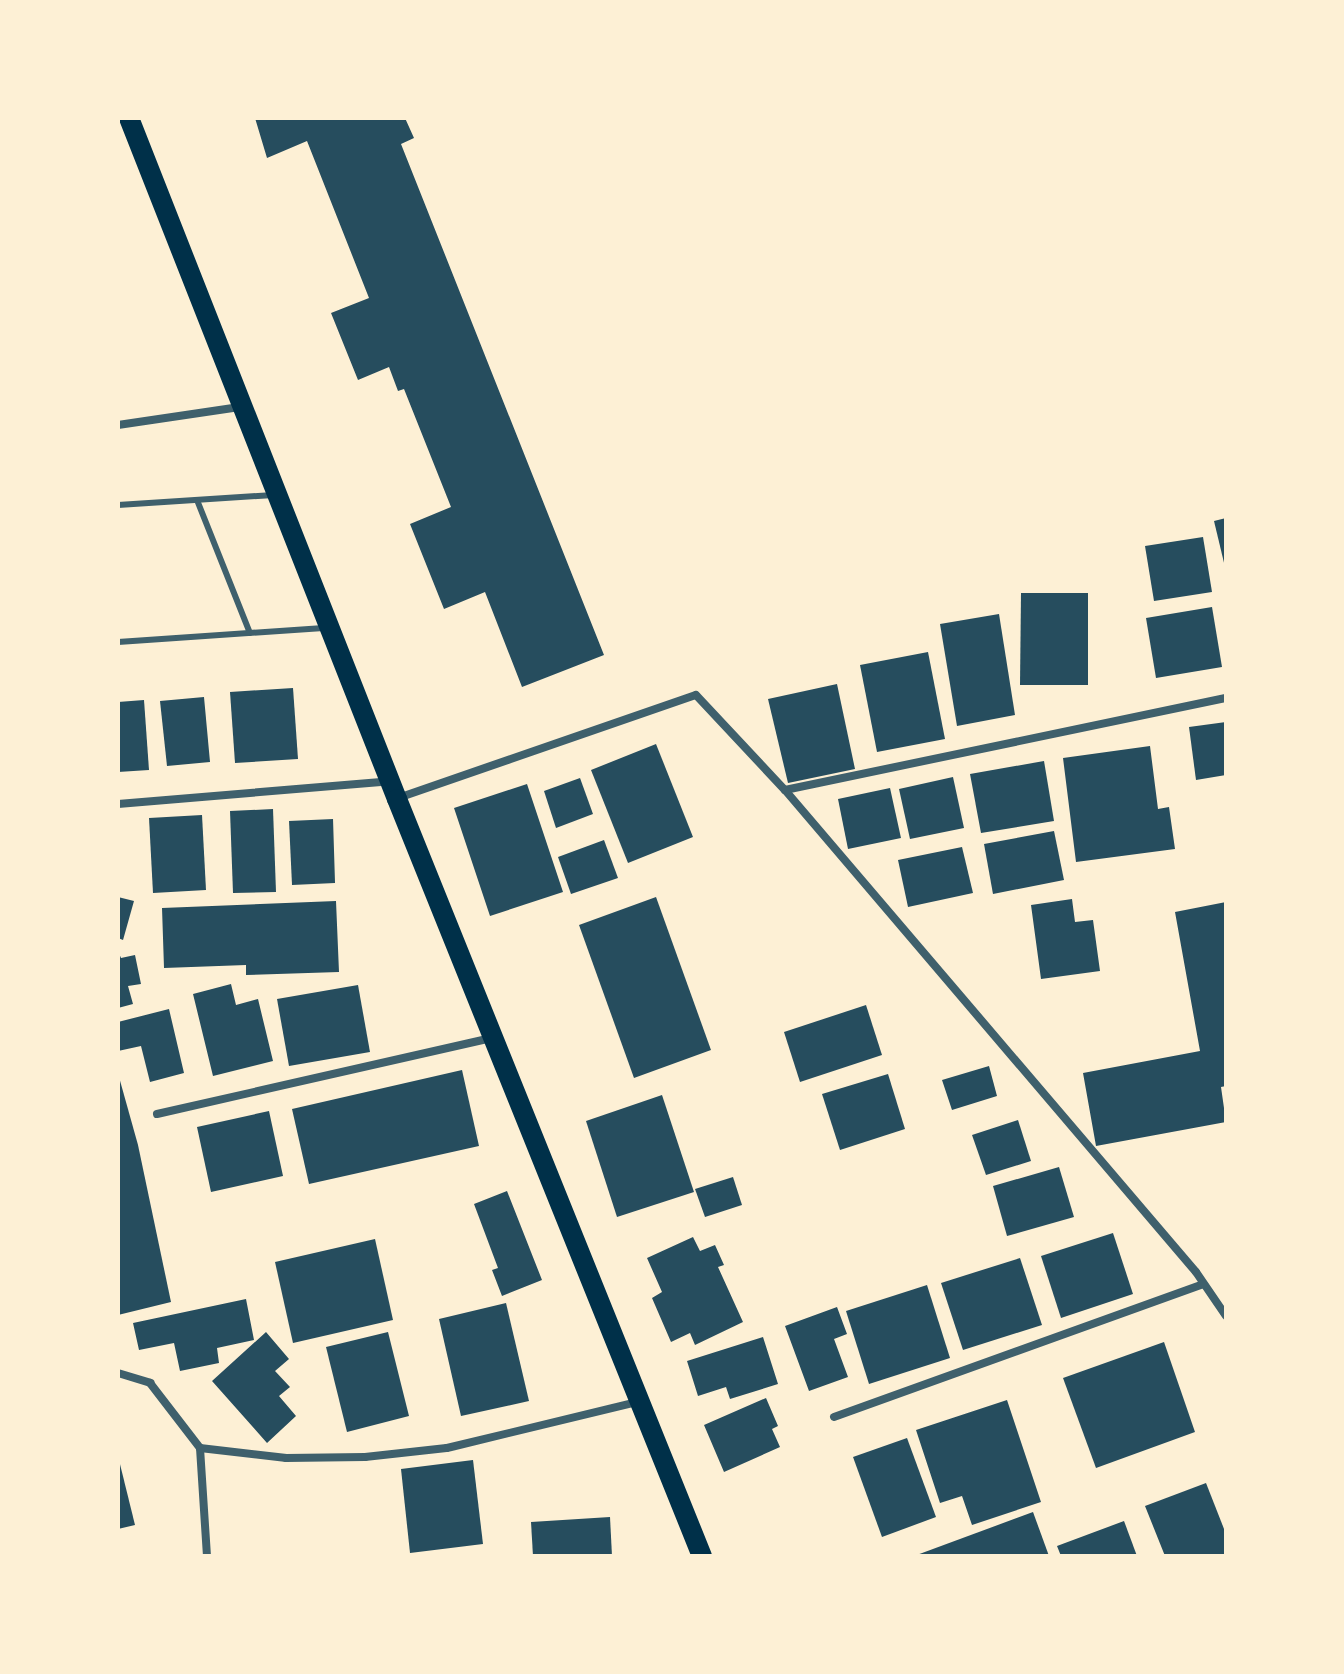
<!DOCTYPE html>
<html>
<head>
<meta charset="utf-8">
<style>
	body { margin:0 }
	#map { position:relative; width:1344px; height:1674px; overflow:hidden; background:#fdf0d5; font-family:Overpass,sans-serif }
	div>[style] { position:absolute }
	.building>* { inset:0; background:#264d5e }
	.service>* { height:6px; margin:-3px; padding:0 3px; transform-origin:3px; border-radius:3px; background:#3f606c }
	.minor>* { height:8px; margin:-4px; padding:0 4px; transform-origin:4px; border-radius:4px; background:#3f606c }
	.primary>* { height:20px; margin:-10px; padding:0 10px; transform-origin:10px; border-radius:10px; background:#003049 }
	span { translate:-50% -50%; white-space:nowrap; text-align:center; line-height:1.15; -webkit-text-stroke:6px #fdf0d5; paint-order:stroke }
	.frame { position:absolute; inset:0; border:120px solid #fdf0d5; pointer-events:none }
</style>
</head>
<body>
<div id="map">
	<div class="building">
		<i style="clip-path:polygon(255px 118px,405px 118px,414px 138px,401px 144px,604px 655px,522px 687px,485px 592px,444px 609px,410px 524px,451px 507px,404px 389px,398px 391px,389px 367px,358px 380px,331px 313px,369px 298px,307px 141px,267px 158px)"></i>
		<i style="clip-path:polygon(1226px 518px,1226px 567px,1225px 567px,1214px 521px)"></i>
		<i style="clip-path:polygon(1203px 537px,1212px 592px,1154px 601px,1145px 546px)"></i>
		<i style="clip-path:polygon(1021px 593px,1088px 593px,1088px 685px,1020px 685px)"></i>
		<i style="clip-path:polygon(1212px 607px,1222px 667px,1156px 678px,1146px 618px)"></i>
		<i style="clip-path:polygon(999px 614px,1015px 715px,957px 726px,940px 624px)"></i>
		<i style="clip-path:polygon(928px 652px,945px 739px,877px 752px,860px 665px)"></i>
		<i style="clip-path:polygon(837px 684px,855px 769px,788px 783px,768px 699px)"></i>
		<i style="clip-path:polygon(293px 688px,298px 759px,235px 763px,230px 692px)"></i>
		<i style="clip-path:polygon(204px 697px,210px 762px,167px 766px,160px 701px)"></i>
		<i style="clip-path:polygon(144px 700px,149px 770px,118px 772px,118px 702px)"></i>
		<i style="clip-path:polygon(1226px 722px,1226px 775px,1196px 780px,1189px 727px)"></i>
		<i style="clip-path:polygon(656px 744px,693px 837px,628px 863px,591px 770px)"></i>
		<i style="clip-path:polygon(1150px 746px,1158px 809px,1169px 807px,1175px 849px,1076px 862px,1063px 758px)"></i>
		<i style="clip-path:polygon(1044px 761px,1054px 821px,981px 833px,970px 774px)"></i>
		<i style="clip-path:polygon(953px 777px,964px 828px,910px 839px,899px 789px)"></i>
		<i style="clip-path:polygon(580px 778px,593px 814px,556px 828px,544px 791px)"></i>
		<i style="clip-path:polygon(527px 784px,563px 892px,490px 916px,454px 808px)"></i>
		<i style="clip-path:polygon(890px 788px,901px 838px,848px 849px,838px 799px)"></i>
		<i style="clip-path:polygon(273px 809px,276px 892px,233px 893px,230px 811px)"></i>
		<i style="clip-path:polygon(202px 815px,206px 890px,153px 893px,149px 818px)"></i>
		<i style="clip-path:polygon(333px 819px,335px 883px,292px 885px,289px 821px)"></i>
		<i style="clip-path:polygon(1054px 831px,1064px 880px,993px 894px,984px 844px)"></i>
		<i style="clip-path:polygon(604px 840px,618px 878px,571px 894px,558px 857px)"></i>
		<i style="clip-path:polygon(962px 847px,973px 893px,908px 907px,898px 860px)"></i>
		<i style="clip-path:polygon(118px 897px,134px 901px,123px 940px,118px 938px)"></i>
		<i style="clip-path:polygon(656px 897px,711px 1050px,634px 1078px,579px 925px)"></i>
		<i style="clip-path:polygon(1072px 899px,1075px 922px,1093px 920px,1100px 971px,1041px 979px,1031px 905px)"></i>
		<i style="clip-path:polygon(336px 901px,339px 972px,246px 975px,246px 965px,164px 968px,162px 908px)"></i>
		<i style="clip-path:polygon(1226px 902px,1226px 1086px,1221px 1087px,1226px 1122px,1096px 1146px,1083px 1073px,1200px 1051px,1175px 912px)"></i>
		<i style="clip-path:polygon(118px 951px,121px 958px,135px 955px,141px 984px,128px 986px,133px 1004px,118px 1008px)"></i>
		<i style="clip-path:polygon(231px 984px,236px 1005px,258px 999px,273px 1061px,213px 1076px,193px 994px)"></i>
		<i style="clip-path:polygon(358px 985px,370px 1052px,289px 1066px,277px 999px)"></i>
		<i style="clip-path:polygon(866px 1005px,882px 1055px,800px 1082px,784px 1032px)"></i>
		<i style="clip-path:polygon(169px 1009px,184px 1073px,150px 1082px,141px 1046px,118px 1051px,118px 1022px)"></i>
		<i style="clip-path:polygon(989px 1066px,997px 1096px,952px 1110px,942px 1080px)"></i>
		<i style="clip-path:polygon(462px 1070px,479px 1146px,309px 1184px,292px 1109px)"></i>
		<i style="clip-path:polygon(888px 1074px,905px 1129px,840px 1150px,822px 1094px)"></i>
		<i style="clip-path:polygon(119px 1077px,138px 1145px,171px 1302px,118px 1315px)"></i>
		<i style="clip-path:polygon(662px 1095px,694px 1192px,617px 1217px,586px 1121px)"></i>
		<i style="clip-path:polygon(269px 1111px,283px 1176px,211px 1192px,197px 1127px)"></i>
		<i style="clip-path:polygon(1018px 1120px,1031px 1161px,986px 1175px,972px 1135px)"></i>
		<i style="clip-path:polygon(1059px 1167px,1074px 1217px,1007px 1236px,993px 1186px)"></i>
		<i style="clip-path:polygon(733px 1177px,742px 1205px,705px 1217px,695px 1189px)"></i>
		<i style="clip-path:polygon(507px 1191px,542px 1280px,502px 1296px,492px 1270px,498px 1268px,474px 1204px)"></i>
		<i style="clip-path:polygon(1113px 1233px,1133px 1294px,1061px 1318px,1041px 1256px)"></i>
		<i style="clip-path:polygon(693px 1237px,700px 1251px,715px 1245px,724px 1265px,718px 1267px,743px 1322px,695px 1345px,690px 1333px,671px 1342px,652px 1298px,662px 1292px,647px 1258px)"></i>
		<i style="clip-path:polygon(375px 1239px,393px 1320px,293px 1343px,275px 1262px)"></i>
		<i style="clip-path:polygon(1020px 1258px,1042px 1325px,963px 1350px,941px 1283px)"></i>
		<i style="clip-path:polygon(927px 1285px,950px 1358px,869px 1384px,846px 1311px)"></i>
		<i style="clip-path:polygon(246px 1299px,254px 1340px,217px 1348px,219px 1363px,180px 1371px,174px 1343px,139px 1350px,133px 1323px)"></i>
		<i style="clip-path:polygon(506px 1303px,529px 1401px,461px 1416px,439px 1319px)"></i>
		<i style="clip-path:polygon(837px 1307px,847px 1334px,834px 1339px,848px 1377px,809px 1391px,785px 1326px)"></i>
		<i style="clip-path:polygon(266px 1332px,289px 1359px,275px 1371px,290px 1387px,279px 1396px,296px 1416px,267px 1443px,212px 1381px)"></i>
		<i style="clip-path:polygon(388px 1332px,409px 1416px,347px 1432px,326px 1347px)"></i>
		<i style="clip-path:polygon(763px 1337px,778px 1384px,730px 1399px,726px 1387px,698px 1396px,687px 1361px)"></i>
		<i style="clip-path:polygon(1164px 1342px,1195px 1432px,1096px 1468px,1063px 1378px)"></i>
		<i style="clip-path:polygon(766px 1398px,778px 1426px,772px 1429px,780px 1447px,724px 1472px,704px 1425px)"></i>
		<i style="clip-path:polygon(1007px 1400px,1041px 1502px,972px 1525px,962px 1496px,940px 1503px,916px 1430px)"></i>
		<i style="clip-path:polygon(907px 1438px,936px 1517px,882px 1537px,853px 1457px)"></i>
		<i style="clip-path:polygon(118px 1456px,135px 1525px,118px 1529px)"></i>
		<i style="clip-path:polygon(473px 1460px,483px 1544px,410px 1553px,401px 1469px)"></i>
		<i style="clip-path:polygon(1206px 1483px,1226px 1534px,1226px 1556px,1165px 1556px,1145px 1506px)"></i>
		<i style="clip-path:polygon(1033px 1512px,1049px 1556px,914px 1556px)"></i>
		<i style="clip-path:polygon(610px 1517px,612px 1556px,533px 1556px,531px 1522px)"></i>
		<i style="clip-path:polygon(1124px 1521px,1137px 1556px,1061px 1556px,1057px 1546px)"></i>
	</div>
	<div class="service">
		<i style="left:197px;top:500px;width:143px;rotate:68.3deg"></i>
		<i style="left:118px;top:505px;width:156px;rotate:-3.7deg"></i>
		<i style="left:118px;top:642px;width:206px;rotate:-3.9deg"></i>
	</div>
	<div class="minor">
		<i style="left:118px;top:425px;width:123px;rotate:-8.4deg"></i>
		<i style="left:785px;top:790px;width:450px;rotate:-11.8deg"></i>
		<i style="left:398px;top:798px;width:315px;rotate:-19.1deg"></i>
		<i style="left:696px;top:695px;width:130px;rotate:46.9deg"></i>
		<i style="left:785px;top:790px;width:633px;rotate:49.55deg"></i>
		<i style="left:1196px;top:1272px;width:53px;rotate:55.7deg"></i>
		<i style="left:118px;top:804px;width:273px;rotate:-4.8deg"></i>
		<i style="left:157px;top:1114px;width:343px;rotate:-12.8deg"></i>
		<i style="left:118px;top:1373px;width:34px;rotate:17deg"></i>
		<i style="left:150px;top:1383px;width:82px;rotate:52.4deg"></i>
		<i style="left:200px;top:1448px;width:87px;rotate:6.6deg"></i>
		<i style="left:286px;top:1458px;width:79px;rotate:-0.7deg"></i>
		<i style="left:365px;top:1457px;width:82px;rotate:-6.3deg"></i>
		<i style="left:447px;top:1448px;width:195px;rotate:-13.6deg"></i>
		<i style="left:834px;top:1417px;width:392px;rotate:-19.8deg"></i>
		<i style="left:200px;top:1448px;width:108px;rotate:86.3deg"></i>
	</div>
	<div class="primary">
		<i style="left:129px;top:118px;width:732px;rotate:68.52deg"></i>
		<i style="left:397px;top:799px;width:816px;rotate:68.06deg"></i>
	</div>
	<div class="frame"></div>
</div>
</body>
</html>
